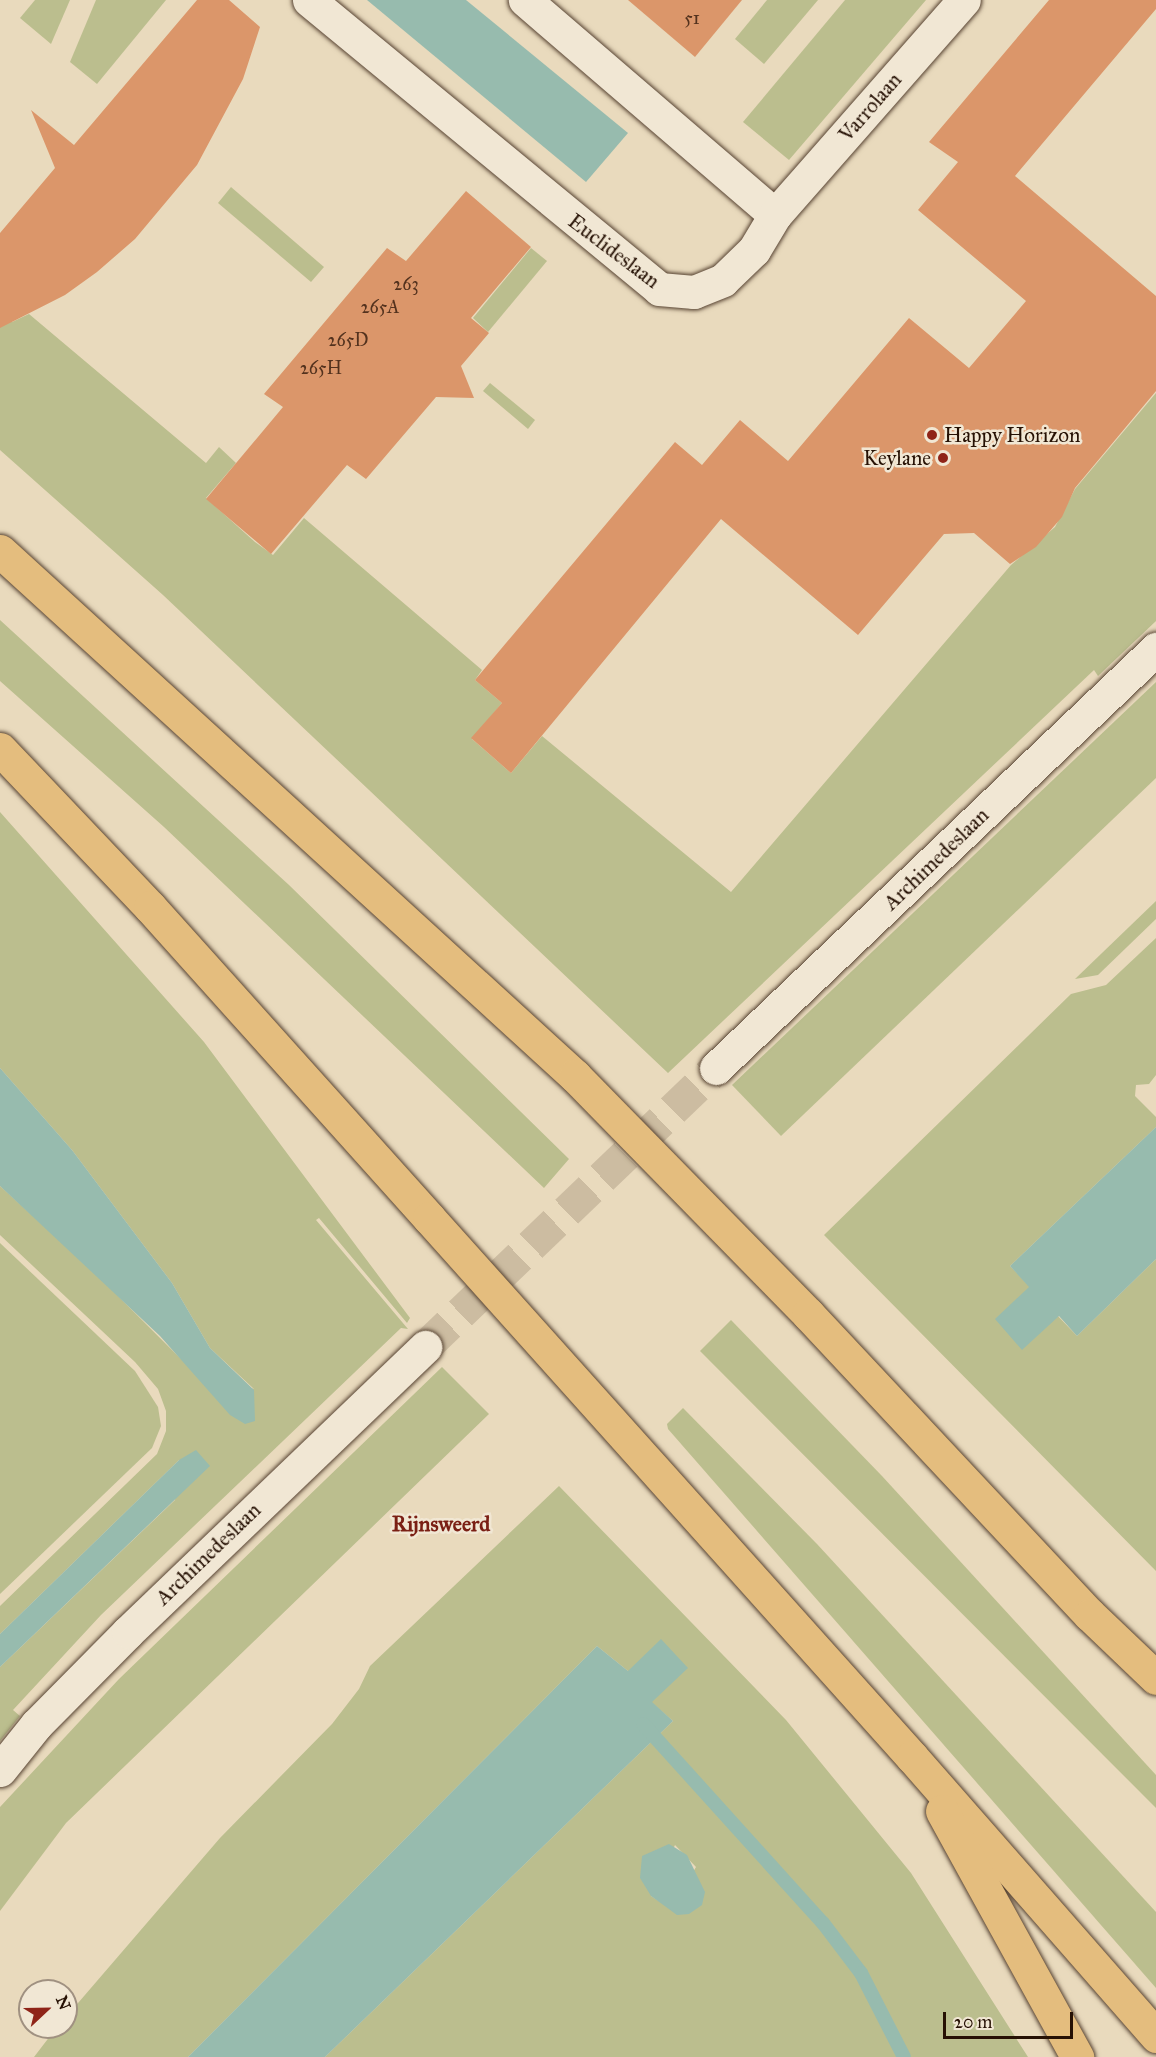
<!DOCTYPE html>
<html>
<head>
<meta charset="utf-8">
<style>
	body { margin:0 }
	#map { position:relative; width:1156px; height:2057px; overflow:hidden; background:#e9dabd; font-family:"IM FELL Great Primer",serif }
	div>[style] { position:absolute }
	.green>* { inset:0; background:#bbbe8e }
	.water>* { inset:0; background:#97bbae }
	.stream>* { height:14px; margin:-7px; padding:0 7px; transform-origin:7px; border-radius:7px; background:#97bbae }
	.building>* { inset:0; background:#db966a }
	.secondary-tunnel>* { height:33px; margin-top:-16.5px; transform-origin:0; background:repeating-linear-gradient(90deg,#ccbca1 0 33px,transparent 0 49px) }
	.roads { filter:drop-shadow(0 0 2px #574332) drop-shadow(0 0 2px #574332) }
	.minor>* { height:33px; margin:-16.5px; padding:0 16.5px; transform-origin:16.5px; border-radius:16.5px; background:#f1e7d4 }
	.secondary>* { height:33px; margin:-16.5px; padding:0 16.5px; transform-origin:16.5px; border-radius:16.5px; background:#f1e7d4 }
	.motorway>* { height:33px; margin:-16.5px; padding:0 16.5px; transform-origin:16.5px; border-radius:16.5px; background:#e4bd7e }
	.dots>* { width:16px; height:16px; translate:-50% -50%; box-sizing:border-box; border:3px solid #f1e7d4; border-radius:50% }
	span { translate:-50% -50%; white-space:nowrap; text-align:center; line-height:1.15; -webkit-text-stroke:5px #f1e7d4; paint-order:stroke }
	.number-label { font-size:18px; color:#53321e }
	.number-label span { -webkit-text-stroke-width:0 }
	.street-label { font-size:21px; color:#261104 }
	.poi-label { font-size:21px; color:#261104 }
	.left { translate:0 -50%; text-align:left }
	.right { translate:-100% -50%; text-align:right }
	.neighbourhood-label { font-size:22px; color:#7a1f14; font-weight:700 }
	.north { position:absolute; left:18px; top:1979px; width:60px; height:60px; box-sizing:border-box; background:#f1e7d4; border:2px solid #a09181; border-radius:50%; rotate:68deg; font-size:16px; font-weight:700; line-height:24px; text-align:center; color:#261104 }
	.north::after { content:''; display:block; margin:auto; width:21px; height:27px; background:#8f2418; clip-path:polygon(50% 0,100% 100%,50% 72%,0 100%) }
	.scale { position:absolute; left:943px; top:2012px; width:130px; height:27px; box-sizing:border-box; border:3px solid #261104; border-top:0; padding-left:8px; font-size:18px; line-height:21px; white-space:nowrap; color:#261104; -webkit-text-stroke:4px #f1e7d4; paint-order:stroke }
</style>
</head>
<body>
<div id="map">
	<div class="green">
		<i style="clip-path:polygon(35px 0,70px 0,51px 44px,20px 18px)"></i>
		<i style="clip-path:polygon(96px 0,166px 0,97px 84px,70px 62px)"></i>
		<i style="clip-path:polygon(767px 0,818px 0,764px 64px,735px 39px)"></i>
		<i style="clip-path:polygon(845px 0,926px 0,789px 160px,743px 122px)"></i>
		<i style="clip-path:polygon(231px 187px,324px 267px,311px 282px,218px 203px)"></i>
		<i style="clip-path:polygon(531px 248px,547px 261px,488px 332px,473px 318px)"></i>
		<i style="clip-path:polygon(29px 314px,206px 463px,219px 447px,236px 463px,206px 498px,255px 542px,273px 555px,304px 518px,482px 670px,475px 680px,502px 703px,472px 739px,511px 773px,542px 736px,731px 892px,1011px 565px,1055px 527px,1075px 489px,1156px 393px,1156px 621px,1098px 676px,1094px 670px,668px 1073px,163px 595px,0 450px,0 316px,12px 322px)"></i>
		<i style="clip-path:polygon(490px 383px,535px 420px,528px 429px,483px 391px)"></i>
		<i style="clip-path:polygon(0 620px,289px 885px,569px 1159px,544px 1188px,164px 827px,0 681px)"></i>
		<i style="clip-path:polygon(1156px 682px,1156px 778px,781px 1136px,732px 1085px)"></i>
		<i style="clip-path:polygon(0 812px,204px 1042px,410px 1318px,407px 1323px,319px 1218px,316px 1220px,408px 1329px,401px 1328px,101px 1615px,13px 1710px,20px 1716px,0 1741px,0 1667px,175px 1500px,179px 1460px,0 1634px,0 1606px,157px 1454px,166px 1431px,166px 1411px,158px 1389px,135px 1362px,0 1235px,0 1186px,92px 1270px,191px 1369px,254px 1389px,210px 1348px,172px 1283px,72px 1150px,0 1068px)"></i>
		<i style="clip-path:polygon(1156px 901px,1156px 919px,1098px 975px,1075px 979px)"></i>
		<i style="clip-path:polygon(1156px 938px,1156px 1075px,1149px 1084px,1136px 1085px,1135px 1096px,1156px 1117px,1156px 1127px,1010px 1266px,1077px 1336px,1156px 1259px,1156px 1571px,824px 1235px,1071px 994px,1106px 985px)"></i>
		<i style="clip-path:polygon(0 1243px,135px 1371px,158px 1407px,161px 1426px,152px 1448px,0 1594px)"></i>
		<i style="clip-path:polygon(731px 1320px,882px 1476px,1156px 1775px,1156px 1808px,700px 1351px)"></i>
		<i style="clip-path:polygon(442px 1367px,489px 1414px,66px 1823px,0 1911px,0 1807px,119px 1679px)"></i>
		<i style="clip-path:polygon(683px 1408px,817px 1544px,1156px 1912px,1156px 1988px,668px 1429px,667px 1424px)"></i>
		<i style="clip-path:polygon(evenodd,559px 1486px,786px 1720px,911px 1873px,1028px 2057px,325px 2057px,673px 1721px,651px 1702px,628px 1671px,597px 1646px,188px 2057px,34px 2057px,57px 2027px,66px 2027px,66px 2017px,220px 1838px,332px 1724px,359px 1689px,370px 1666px,559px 1486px,675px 1845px,696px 1867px,671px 1909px,651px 1896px,675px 1845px)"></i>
	</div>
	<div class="water">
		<i style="clip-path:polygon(367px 0,466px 0,628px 133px,586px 182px)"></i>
		<i style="clip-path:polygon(0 1068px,72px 1150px,172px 1283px,210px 1348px,254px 1390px,255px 1421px,245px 1424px,230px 1415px,160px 1336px,0 1186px)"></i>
		<i style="clip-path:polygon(1156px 1127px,1156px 1259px,1077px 1336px,1059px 1316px,1022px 1350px,995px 1319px,1029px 1287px,1010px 1266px)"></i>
		<i style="clip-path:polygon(196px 1450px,210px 1466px,0 1667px,0 1634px,179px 1460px)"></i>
		<i style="clip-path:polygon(661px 1639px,688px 1668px,652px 1702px,673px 1721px,325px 2057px,188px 2057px,597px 1646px,628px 1671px)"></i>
		<i style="clip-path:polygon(669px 1844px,687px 1855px,705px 1892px,702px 1905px,689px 1914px,677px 1915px,651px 1896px,640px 1878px,642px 1856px)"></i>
	</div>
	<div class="stream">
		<i style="left:643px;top:1724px;width:268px;rotate:47.9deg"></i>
		<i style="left:823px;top:1923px;width:63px;rotate:52.8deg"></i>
		<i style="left:861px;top:1973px;width:94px;rotate:62.9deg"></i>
	</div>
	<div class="building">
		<i style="clip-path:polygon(197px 0,229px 0,260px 27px,243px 79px,197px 165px,135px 239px,97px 272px,65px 295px,0 328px,0 233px,55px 168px,31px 110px,74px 145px)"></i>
		<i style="clip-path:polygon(628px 0,742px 0,695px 57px)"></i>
		<i style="clip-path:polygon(1049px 0,1156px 0,1156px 9px,1015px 176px,1156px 296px,1156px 391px,1075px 488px,1062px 517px,1036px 547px,1010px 564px,974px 533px,944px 534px,858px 635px,721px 519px,511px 773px,471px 738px,502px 703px,475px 680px,675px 442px,702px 465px,740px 420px,788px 461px,909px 318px,969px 368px,1026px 301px,918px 210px,958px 162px,929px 142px)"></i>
		<i style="clip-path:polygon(466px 191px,531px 247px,471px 318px,489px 333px,461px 366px,474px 398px,436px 397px,366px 479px,347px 465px,271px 554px,206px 499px,283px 407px,264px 394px,355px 286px,387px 248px,406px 261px)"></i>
	</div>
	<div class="secondary-tunnel">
		<i style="left:425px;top:1347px;width:403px;rotate:-43.8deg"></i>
	</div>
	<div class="roads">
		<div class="minor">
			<i style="left:309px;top:0;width:454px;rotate:39.5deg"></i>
			<i style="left:659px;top:289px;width:35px;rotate:5deg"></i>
			<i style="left:694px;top:292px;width:31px;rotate:-22deg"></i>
			<i style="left:723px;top:280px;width:43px;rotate:-44.1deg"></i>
			<i style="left:754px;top:250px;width:41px;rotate:-59deg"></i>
			<i style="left:775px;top:215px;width:330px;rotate:-139.3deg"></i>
			<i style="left:775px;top:215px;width:286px;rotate:-48.7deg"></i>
		</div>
		<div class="secondary">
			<i style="left:716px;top:1068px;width:608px;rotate:-43.6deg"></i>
			<i style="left:0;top:1770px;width:58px;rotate:-51.3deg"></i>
			<i style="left:36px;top:1725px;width:131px;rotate:-45.3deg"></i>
			<i style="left:128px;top:1632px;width:412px;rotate:-43.8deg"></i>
		</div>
		<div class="motorway">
			<i style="left:0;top:551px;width:779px;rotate:42.4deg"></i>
			<i style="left:575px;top:1076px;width:333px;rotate:45.6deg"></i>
			<i style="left:808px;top:1314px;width:412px;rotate:46.9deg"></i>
			<i style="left:1090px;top:1615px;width:91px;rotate:43.7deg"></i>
			<i style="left:0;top:749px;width:218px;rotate:46.5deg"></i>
			<i style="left:150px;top:907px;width:418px;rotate:48.1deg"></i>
			<i style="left:429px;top:1218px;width:724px;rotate:48.14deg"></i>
			<i style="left:912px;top:1757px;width:371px;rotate:48.8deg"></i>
			<i style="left:942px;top:1811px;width:281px;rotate:61.2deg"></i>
		</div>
	</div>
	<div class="dots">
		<i style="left:932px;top:435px;background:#8f2418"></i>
		<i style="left:943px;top:458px;background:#8f2418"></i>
	</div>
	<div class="number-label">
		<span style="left:692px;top:18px">51</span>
		<span style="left:406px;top:284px">263</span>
		<span style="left:380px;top:307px">265A</span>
		<span style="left:348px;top:340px">265D</span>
		<span style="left:321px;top:368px">265H</span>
	</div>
	<div class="street-label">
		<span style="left:870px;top:107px;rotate:-49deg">Varrolaan</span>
		<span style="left:614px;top:251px;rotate:37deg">Euclideslaan</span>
		<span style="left:936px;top:859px;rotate:-44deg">Archimedeslaan</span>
		<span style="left:208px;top:1554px;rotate:-44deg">Archimedeslaan</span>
	</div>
	<div class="poi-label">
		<span class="left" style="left:944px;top:435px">Happy Horizon</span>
		<span class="right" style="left:931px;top:458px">Keylane</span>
	</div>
	<div class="neighbourhood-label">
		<span style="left:441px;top:1524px">Rijnsweerd</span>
	</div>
	<div class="north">N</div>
	<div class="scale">20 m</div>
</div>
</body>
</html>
